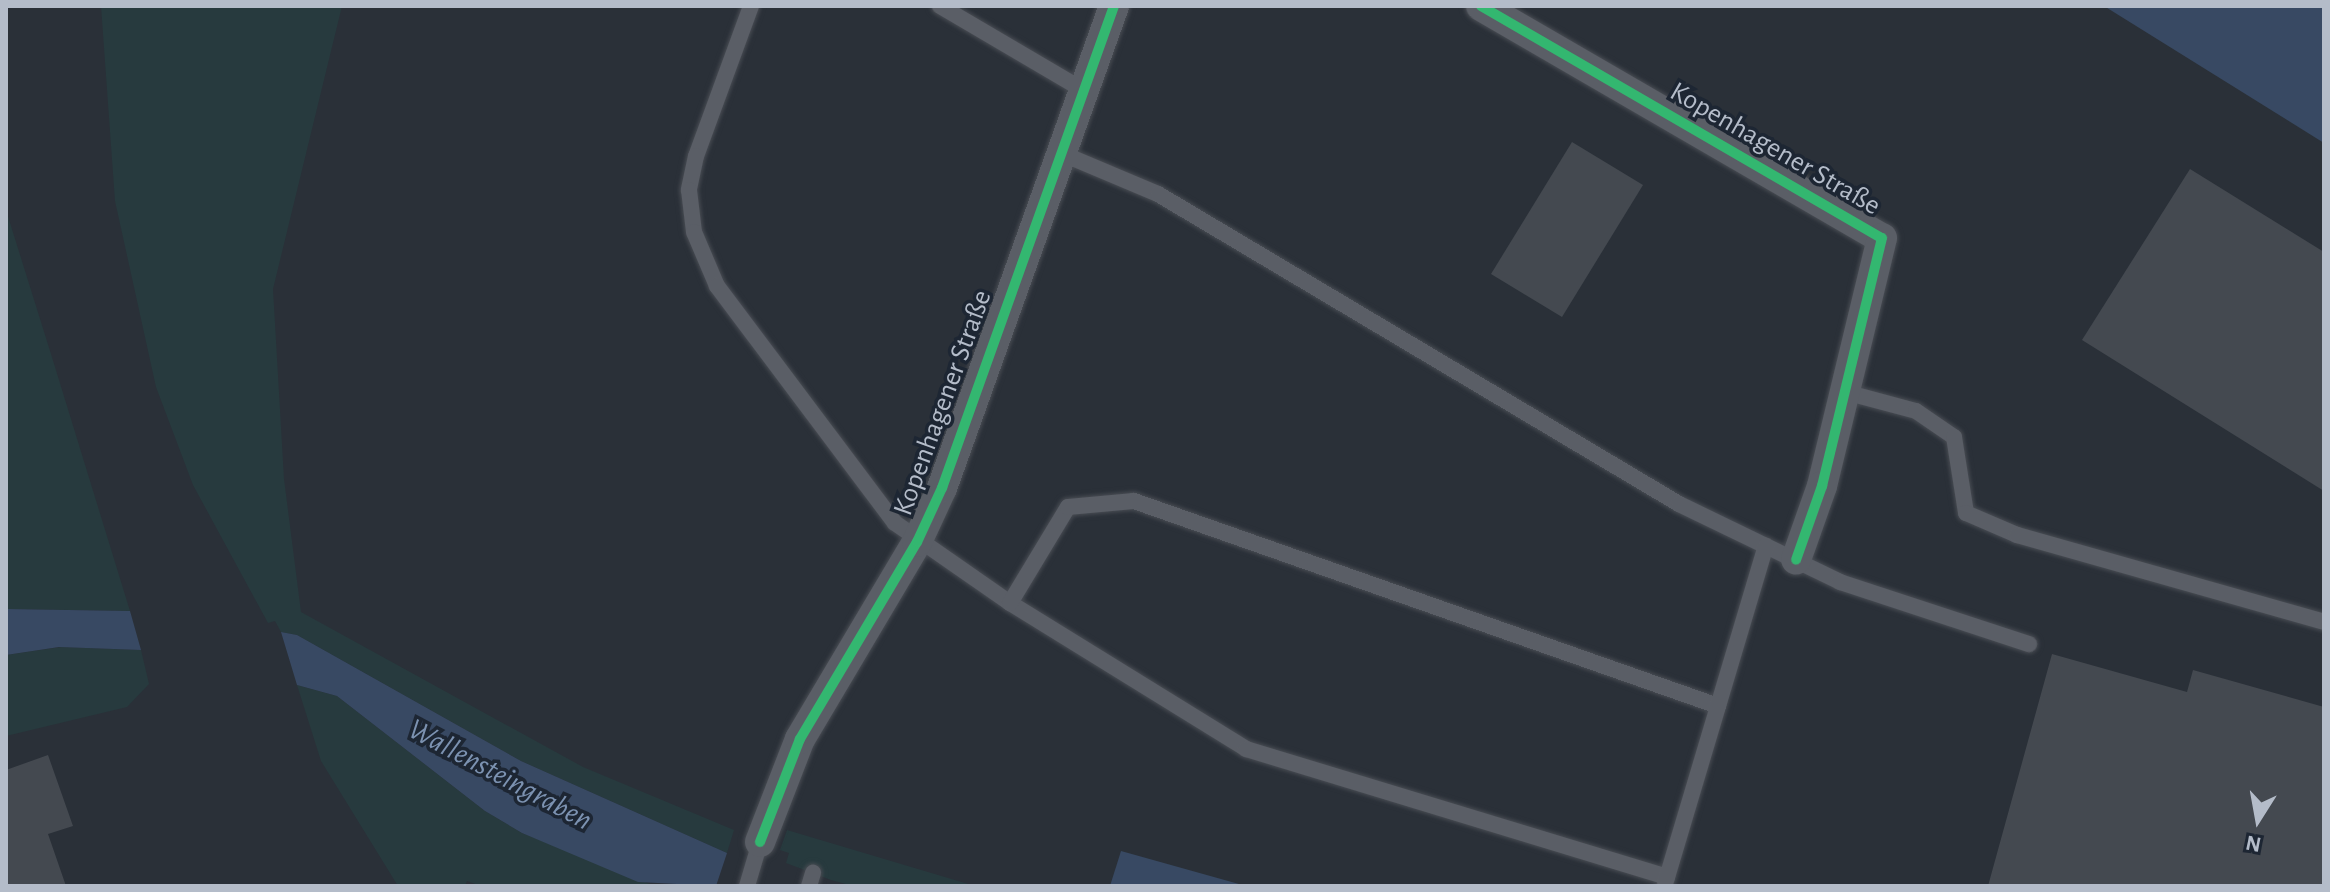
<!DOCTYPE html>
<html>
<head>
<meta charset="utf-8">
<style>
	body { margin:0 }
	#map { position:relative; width:2330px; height:892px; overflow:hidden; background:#2a3038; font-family:"Alegreya Sans",sans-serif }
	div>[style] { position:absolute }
	.green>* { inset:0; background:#273a3e }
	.water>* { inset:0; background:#384963 }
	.building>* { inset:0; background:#444950 }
	.roads { filter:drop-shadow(0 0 2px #484c53) drop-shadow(0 0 2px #484c53) }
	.service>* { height:16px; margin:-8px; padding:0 8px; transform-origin:8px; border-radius:8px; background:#5a5e66 }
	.minor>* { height:30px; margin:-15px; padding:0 15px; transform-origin:15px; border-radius:15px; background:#5a5e66 }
	.cycleway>* { height:10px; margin:-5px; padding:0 5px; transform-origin:5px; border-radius:5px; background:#33b770 }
	span { translate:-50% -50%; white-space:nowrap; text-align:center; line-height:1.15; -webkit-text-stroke:7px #1d2633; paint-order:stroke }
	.street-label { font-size:28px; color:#b4bcc9 }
	.water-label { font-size:30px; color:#7c92b1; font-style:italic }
	.frame { position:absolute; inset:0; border:8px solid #b4bcc9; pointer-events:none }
	.north { position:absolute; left:2218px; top:780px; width:80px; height:80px; -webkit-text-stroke:6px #1d2633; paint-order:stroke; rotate:191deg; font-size:22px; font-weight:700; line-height:32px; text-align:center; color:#b4bcc9 }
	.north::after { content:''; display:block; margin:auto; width:28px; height:36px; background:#b4bcc9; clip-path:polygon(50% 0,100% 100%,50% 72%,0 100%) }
</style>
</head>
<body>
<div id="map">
	<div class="green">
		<i style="clip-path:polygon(101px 6px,342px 6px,273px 289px,284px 479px,301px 612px,583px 767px,734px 830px,727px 853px,521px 761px,297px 635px,281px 632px,275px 621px,268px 623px,193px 485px,156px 387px,115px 201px)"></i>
		<i style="clip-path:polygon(6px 210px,51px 354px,130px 611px,6px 609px)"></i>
		<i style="clip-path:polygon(61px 647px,141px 650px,149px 684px,127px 707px,6px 736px,6px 655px)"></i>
		<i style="clip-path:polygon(297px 685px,337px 696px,485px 811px,522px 833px,655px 886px,481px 886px,467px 881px,465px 886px,398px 886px,321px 761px)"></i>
		<i style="clip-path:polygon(787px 830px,975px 886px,853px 886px,831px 880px,786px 863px,789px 853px,780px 850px)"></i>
	</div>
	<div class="water">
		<i style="clip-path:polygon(2104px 6px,2324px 6px,2324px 143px)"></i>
		<i style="clip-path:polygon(6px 609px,130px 611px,141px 650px,59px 647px,6px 655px)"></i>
		<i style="clip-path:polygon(281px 632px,297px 635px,521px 761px,727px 853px,716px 886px,638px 882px,522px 833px,485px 811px,337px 696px,297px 685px)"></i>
		<i style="clip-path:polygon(1121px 851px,1246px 886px,1110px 886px)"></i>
	</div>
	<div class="building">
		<i style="clip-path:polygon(1572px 142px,1643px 185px,1562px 317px,1491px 274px)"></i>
		<i style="clip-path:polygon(2190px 169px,2324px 252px,2324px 491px,2082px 340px)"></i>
		<i style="clip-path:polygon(2052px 654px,2187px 692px,2193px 670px,2324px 707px,2324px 886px,1988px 886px)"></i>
		<i style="clip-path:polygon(48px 755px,73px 826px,48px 834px,66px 886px,6px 886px,6px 770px)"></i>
	</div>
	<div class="roads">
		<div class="service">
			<i style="left:751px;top:6px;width:160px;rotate:110.1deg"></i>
			<i style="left:696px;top:156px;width:35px;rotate:102deg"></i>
			<i style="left:689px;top:190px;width:42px;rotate:83.2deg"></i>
			<i style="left:694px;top:232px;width:59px;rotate:66.9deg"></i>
			<i style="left:717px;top:286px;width:296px;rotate:53.1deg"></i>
			<i style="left:895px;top:523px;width:140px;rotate:34.8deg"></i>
			<i style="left:1010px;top:603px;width:278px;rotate:31.7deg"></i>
			<i style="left:1246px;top:749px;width:440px;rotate:16.9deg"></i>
			<i style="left:940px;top:6px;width:168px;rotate:30.4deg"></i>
			<i style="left:1063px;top:154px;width:103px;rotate:22.8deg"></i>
			<i style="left:1158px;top:194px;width:606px;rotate:30.75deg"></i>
			<i style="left:1679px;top:504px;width:179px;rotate:25.8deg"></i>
			<i style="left:1840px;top:582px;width:199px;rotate:18.2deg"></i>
			<i style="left:1845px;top:392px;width:73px;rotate:15deg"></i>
			<i style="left:1916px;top:411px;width:46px;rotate:34.4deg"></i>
			<i style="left:1954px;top:437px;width:77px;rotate:81deg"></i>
			<i style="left:1966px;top:513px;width:56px;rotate:23.3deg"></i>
			<i style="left:2017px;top:535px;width:319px;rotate:15.8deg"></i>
			<i style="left:1010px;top:603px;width:112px;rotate:-58.9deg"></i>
			<i style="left:1068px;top:507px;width:66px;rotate:-5.2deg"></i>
			<i style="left:1134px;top:501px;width:619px;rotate:19.34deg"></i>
			<i style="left:1665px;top:884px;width:353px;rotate:-73.4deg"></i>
			<i style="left:747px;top:886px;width:46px;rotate:-73.5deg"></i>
			<i style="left:809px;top:886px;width:14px;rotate:-73deg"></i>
		</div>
		<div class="minor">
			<i style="left:1481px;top:6px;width:463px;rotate:30.1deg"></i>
			<i style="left:1882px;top:238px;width:255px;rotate:103.6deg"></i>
			<i style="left:1822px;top:486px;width:78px;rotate:109.4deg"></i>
			<i style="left:760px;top:842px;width:110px;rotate:-68.8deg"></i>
			<i style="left:800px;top:739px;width:229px;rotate:-59.3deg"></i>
			<i style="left:917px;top:542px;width:60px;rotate:-65.2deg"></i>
			<i style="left:942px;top:488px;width:512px;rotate:-70.36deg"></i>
		</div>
	</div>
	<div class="cycleway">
		<i style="left:1481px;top:6px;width:463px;rotate:30.1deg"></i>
		<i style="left:1882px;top:238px;width:255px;rotate:103.6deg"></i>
		<i style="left:1822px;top:486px;width:78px;rotate:109.4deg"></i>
		<i style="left:760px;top:842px;width:110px;rotate:-68.8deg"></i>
		<i style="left:800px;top:739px;width:229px;rotate:-59.3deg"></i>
		<i style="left:917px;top:542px;width:60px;rotate:-65.2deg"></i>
		<i style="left:942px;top:488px;width:512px;rotate:-70.36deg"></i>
	</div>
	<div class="street-label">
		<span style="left:1775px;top:149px;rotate:30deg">Kopenhagener Straße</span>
		<span style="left:943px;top:403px;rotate:-70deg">Kopenhagener Straße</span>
	</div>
	<div class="water-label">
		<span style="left:500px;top:775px;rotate:28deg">Wallensteingraben</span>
	</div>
	<div class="frame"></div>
	<div class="north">N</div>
</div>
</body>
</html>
